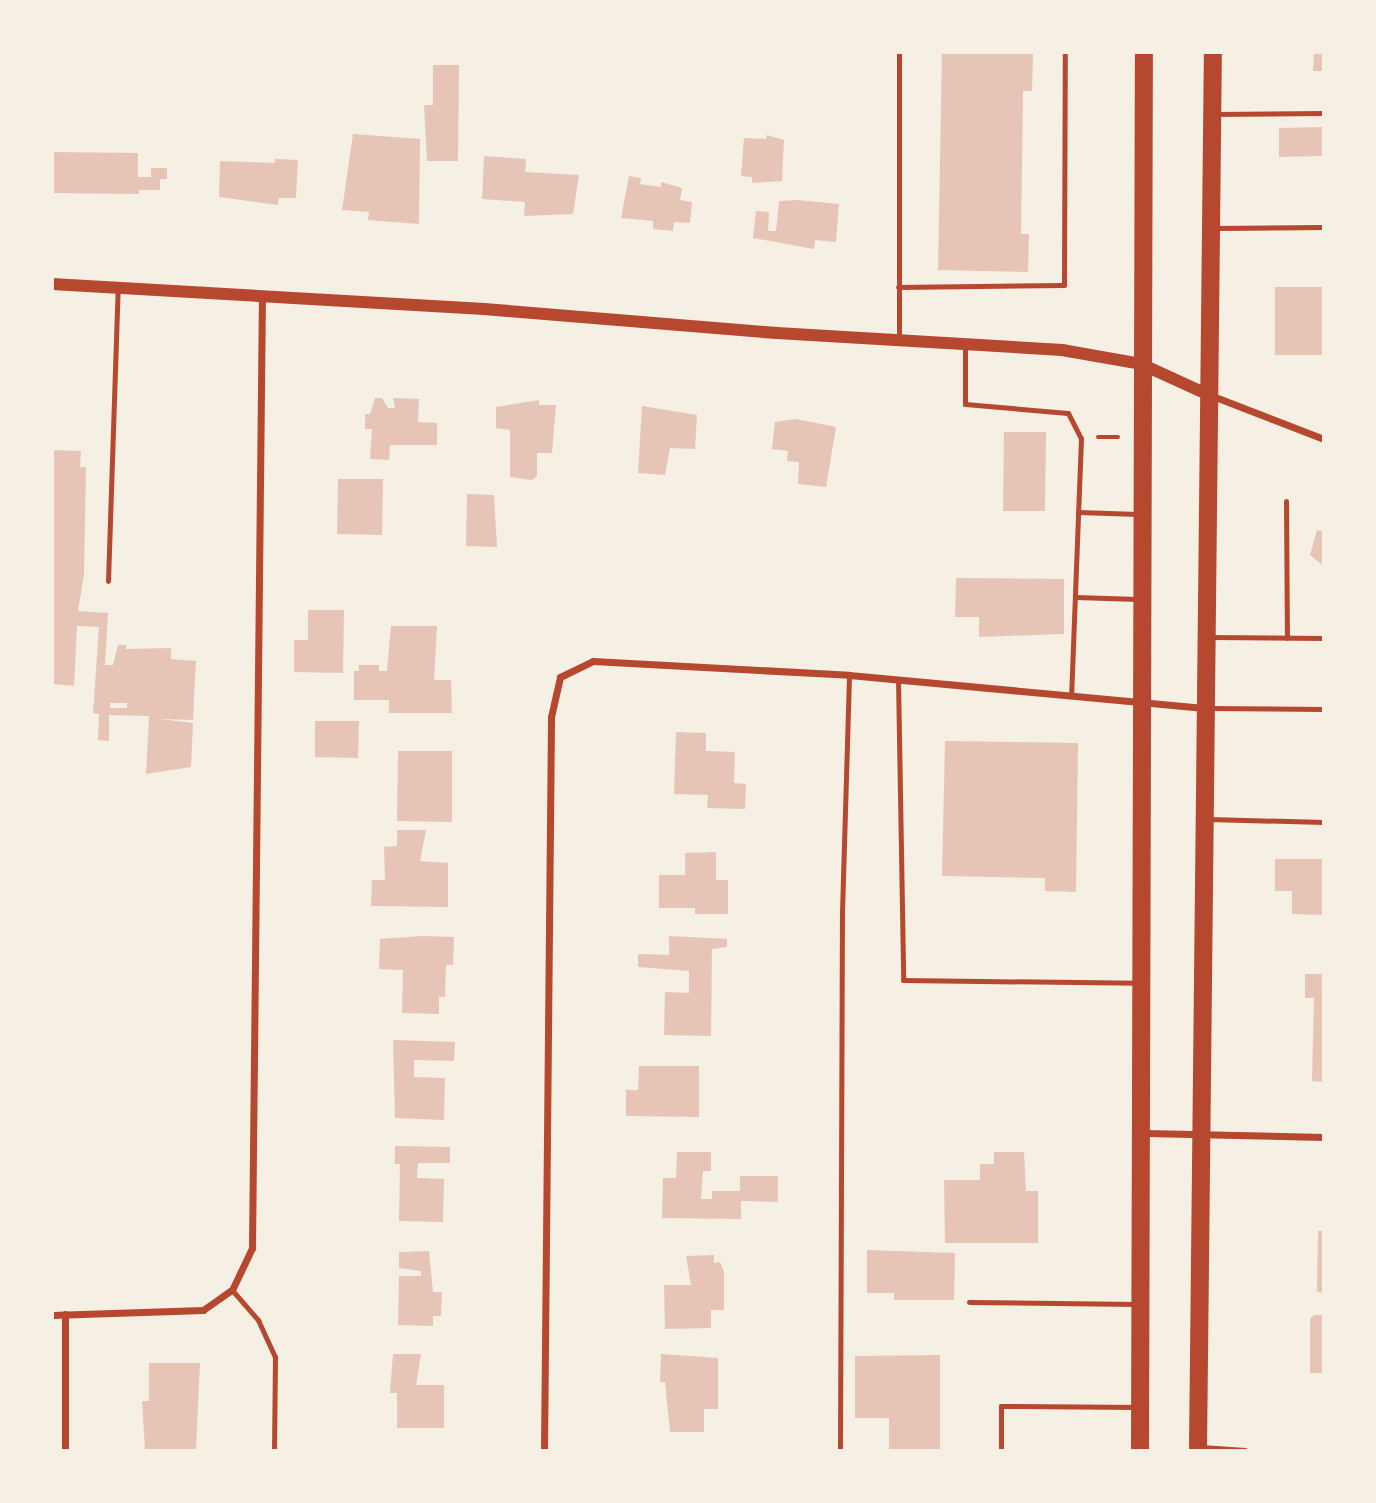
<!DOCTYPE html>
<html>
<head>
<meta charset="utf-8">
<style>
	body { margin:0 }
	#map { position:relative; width:1376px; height:1503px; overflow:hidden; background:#f6efe4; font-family:"Fira Sans Condensed",sans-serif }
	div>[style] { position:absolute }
	.building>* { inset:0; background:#e6c5b7 }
	.path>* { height:4.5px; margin:-2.25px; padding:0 2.25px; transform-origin:2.25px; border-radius:2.25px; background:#b5482f }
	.service>* { height:5px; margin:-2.5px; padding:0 2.5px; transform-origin:2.5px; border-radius:2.5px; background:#b5482f }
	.minor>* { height:7px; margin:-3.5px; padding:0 3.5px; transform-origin:3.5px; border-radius:3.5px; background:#b5482f }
	.tertiary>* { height:12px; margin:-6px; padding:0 6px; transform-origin:6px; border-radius:6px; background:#b5482f }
	.primary>* { height:18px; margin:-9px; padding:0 9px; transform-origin:9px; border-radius:9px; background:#b5482f }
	span { translate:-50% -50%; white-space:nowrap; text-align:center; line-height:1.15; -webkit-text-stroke:7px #f6efe4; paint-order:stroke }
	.frame { position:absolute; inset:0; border:54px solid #f6efe4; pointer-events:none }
</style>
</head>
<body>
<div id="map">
	<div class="building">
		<i style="clip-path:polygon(942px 52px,1033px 52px,1032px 91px,1023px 91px,1021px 234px,1029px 234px,1028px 272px,938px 270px)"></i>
		<i style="clip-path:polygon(1314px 52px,1324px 52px,1324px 71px,1313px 71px)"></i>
		<i style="clip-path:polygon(433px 65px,459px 65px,458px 161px,427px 161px,424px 105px,433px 105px)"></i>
		<i style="clip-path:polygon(1324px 127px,1324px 156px,1279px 157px,1279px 128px)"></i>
		<i style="clip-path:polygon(353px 134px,420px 139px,419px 224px,368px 220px,369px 212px,342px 210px)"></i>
		<i style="clip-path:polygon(767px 135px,784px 140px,782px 181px,752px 183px,752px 177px,741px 176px,744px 138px,766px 139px)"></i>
		<i style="clip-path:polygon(52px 152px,138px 153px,138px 177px,151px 177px,151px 168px,167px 168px,167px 179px,160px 179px,160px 190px,139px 190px,139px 194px,52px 193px)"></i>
		<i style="clip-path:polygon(484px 156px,526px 159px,525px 172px,579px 175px,573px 214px,524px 216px,525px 202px,482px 199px)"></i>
		<i style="clip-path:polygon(275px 159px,298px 160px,296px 198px,279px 198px,278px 205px,219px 197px,220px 161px,275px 163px)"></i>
		<i style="clip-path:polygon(629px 176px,641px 178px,640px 184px,661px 187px,661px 182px,682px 188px,680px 200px,692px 202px,690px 223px,674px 222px,673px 231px,653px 229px,653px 221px,621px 218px)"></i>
		<i style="clip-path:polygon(798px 200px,839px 204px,836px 242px,815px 240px,814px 249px,753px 238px,756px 211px,769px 212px,768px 231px,776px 231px,779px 201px)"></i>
		<i style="clip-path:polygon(1275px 287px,1324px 287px,1324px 355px,1275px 355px)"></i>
		<i style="clip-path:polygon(375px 398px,382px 398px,388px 408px,395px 408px,393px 398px,419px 399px,418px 422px,437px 423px,437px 445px,390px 445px,389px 460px,370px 459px,372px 429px,365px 429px,365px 414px,370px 414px)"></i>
		<i style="clip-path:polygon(539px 400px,539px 405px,556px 405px,552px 453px,537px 453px,537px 476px,532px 480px,510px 477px,510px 430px,496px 428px,496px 407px)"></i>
		<i style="clip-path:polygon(642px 406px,697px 415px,695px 449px,670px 448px,665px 475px,638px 473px)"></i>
		<i style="clip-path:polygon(796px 419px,836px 427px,826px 487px,798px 484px,799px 462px,787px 461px,788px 451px,772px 449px,775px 422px)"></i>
		<i style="clip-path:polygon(1004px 432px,1046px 432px,1045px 511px,1003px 511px)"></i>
		<i style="clip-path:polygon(evenodd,52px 450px,81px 451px,80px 467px,86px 467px,84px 575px,78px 611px,108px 613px,105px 665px,113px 665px,118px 645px,126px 645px,126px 649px,171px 648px,171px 659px,196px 661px,193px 720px,160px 719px,193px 723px,191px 767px,146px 774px,149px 716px,109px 715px,109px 741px,98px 740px,99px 714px,93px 713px,99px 627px,77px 626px,74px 686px,52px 684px,52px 450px,110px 703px,127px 703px,127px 708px,110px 708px,110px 703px)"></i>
		<i style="clip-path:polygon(338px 479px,383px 479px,382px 535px,337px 534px)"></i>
		<i style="clip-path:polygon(467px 494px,494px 495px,497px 547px,466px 546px)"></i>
		<i style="clip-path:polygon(1317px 530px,1324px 531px,1324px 566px,1310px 555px)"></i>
		<i style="clip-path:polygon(956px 578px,1064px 579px,1064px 634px,979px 637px,979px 617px,955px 617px)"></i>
		<i style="clip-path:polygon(308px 610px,344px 610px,343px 673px,294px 672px,294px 640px,308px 640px)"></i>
		<i style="clip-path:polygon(391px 626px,437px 626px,434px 680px,451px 680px,452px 713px,389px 713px,389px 700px,354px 700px,354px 671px,359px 671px,359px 665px,379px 665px,379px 671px,387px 671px)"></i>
		<i style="clip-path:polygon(315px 721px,359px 721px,358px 758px,315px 757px)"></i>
		<i style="clip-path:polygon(676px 732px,706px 733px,706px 751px,735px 752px,734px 783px,746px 784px,745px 809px,707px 808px,708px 795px,674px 794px)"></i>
		<i style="clip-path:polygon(945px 741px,1078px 743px,1076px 892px,1045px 891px,1045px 878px,942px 876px)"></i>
		<i style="clip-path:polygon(398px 751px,452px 751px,452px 822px,397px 821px)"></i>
		<i style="clip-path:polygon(397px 830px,426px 830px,420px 861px,448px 863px,448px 907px,371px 906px,372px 880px,385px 880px,384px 847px,397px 846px)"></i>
		<i style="clip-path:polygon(716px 852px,716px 880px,728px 880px,728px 914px,695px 914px,695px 908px,659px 908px,659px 875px,685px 875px,685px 853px)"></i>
		<i style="clip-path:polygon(1275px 859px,1324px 859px,1324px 915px,1292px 914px,1292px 891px,1275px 891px)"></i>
		<i style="clip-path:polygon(422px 936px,454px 937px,453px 965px,446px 965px,445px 997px,439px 997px,439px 1014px,402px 1013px,403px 970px,379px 969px,380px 939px)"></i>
		<i style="clip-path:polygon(669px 936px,727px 939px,727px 947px,712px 949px,711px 1036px,664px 1035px,665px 992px,689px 993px,689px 971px,638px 967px,638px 954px,669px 955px)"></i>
		<i style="clip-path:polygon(1305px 974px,1324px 974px,1324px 1082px,1312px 1081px,1314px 998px,1305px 998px)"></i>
		<i style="clip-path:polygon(393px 1040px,455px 1042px,454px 1061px,414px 1060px,414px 1077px,445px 1078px,444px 1120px,395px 1118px)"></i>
		<i style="clip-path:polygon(639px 1066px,699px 1066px,699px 1117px,626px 1116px,626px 1090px,638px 1090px)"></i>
		<i style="clip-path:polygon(395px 1146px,450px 1147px,450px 1163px,418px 1163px,417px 1178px,444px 1179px,443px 1222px,399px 1221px,400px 1164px,395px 1164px)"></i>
		<i style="clip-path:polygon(677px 1152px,711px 1152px,711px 1171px,703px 1171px,701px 1199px,712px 1199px,712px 1191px,740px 1191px,740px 1176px,778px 1176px,778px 1202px,741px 1201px,741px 1219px,662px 1218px,663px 1178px,676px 1178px)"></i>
		<i style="clip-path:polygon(994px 1152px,1024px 1152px,1026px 1191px,1038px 1191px,1038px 1243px,945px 1243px,944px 1180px,980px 1180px,980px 1164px,994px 1164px)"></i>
		<i style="clip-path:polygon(1318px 1231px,1324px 1231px,1324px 1293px,1317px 1292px)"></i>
		<i style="clip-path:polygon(867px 1250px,955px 1253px,954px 1300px,894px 1300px,894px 1293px,867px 1293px)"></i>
		<i style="clip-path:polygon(429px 1251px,433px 1292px,442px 1292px,441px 1316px,433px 1316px,433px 1326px,398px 1325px,399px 1276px,421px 1276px,421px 1271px,399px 1268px,399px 1252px)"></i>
		<i style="clip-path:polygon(714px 1255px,714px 1263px,720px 1262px,724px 1272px,724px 1310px,711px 1310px,711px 1328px,665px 1329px,664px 1285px,691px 1285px,686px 1256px)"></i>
		<i style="clip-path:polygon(1314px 1315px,1324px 1315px,1324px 1373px,1310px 1373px,1310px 1319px)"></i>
		<i style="clip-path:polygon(393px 1354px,421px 1354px,416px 1385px,444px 1385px,444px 1428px,397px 1428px,397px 1393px,390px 1393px)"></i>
		<i style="clip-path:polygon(661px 1354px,718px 1358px,718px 1409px,704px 1409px,704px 1432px,670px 1432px,665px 1382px,660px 1382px)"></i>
		<i style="clip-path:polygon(940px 1355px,940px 1450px,889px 1450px,889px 1418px,855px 1418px,855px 1356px)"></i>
		<i style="clip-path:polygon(149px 1363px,200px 1363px,196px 1450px,145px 1450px,142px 1401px,149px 1401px)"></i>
	</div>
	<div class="path">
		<i style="left:1098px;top:437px;width:20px"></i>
	</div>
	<div class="service">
		<i style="left:1215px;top:114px;width:109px;rotate:-0.5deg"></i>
		<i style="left:1215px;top:228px;width:109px;rotate:-0.5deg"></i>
		<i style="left:898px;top:287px;width:166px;rotate:-0.7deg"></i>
		<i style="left:1064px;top:285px;width:233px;rotate:-89.8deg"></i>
		<i style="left:899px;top:340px;width:288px;rotate:-90deg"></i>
		<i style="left:965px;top:346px;width:58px;rotate:90deg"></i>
		<i style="left:965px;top:404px;width:103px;rotate:5deg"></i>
		<i style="left:1068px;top:413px;width:28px;rotate:63deg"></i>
		<i style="left:1081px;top:438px;width:256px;rotate:92.2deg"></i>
		<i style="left:1286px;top:501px;width:137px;rotate:89.6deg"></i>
		<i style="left:1078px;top:512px;width:60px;rotate:1.9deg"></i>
		<i style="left:108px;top:581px;width:294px;rotate:-88.1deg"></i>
		<i style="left:1075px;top:597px;width:63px;rotate:1.8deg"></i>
		<i style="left:1211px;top:637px;width:113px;rotate:0.5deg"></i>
		<i style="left:898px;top:679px;width:301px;rotate:89deg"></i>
		<i style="left:903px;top:980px;width:235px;rotate:0.7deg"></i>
		<i style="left:1209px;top:708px;width:115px;rotate:0.5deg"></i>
		<i style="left:1208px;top:819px;width:116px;rotate:1.5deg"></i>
		<i style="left:232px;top:1290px;width:40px;rotate:49deg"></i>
		<i style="left:258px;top:1320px;width:41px;rotate:65.3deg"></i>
		<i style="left:275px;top:1357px;width:93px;rotate:90.6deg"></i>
		<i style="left:969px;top:1302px;width:167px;rotate:0.7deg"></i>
		<i style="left:1202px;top:1447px;width:43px;rotate:4deg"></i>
		<i style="left:840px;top:1450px;width:538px;rotate:-89.79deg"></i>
		<i style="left:842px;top:912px;width:237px;rotate:-88.3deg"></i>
		<i style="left:1001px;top:1450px;width:44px;rotate:-90deg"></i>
		<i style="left:1001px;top:1406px;width:137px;rotate:0.4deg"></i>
	</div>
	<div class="minor">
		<i style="left:1210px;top:395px;width:122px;rotate:21.1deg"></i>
		<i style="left:1145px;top:1133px;width:179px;rotate:1.3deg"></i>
		<i style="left:52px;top:1315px;width:151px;rotate:-1.9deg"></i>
		<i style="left:203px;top:1310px;width:35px;rotate:-35deg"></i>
		<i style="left:232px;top:1290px;width:47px;rotate:-64.5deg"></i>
		<i style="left:252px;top:1248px;width:953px;rotate:-89.4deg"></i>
		<i style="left:65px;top:1450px;width:136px;rotate:-90deg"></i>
		<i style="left:544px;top:1450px;width:733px;rotate:-89.45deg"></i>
		<i style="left:551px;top:717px;width:41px;rotate:-77.3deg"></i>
		<i style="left:560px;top:677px;width:37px;rotate:-26deg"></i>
		<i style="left:593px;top:661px;width:256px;rotate:3.1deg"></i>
		<i style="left:849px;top:675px;width:357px;rotate:5.3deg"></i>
	</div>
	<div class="tertiary">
		<i style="left:52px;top:284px;width:433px;rotate:3.3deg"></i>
		<i style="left:484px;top:309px;width:294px;rotate:4.7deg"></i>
		<i style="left:777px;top:333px;width:286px;rotate:3.4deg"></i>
		<i style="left:1062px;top:350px;width:80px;rotate:10deg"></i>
		<i style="left:1141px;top:364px;width:75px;rotate:24.5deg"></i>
	</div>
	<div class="primary">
		<i style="left:1140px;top:1450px;width:1398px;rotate:-89.84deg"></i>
		<i style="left:1198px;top:1450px;width:1398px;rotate:-89.39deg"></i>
	</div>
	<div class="frame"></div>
</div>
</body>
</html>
